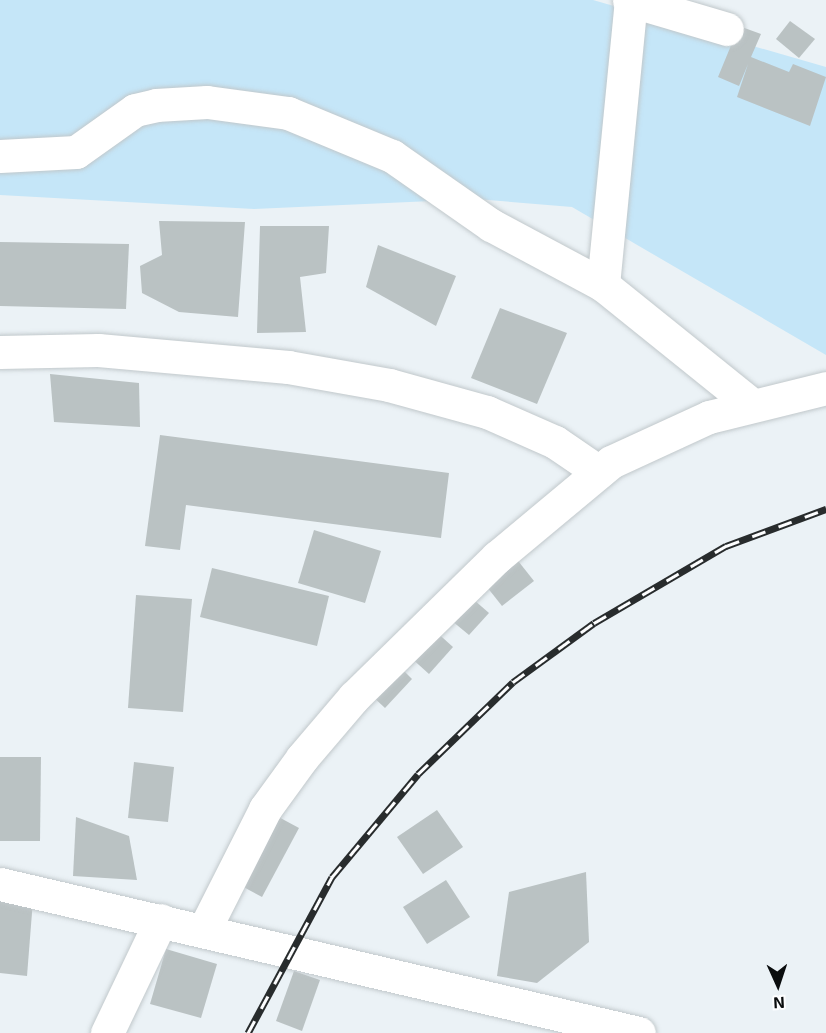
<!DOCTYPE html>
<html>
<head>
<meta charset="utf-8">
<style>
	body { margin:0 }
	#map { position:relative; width:826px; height:1033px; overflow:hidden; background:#ebf2f6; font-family:"Exo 2",sans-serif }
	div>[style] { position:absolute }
	.green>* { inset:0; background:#c5e6f8 }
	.building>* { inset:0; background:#bac2c3 }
	.roads { filter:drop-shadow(0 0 2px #c1c8cb) drop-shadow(0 0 2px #c1c8cb) }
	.minor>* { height:33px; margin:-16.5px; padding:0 16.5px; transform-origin:16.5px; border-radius:16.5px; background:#fff }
	.rail>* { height:7px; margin-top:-3.5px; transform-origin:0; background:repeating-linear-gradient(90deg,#fdfeff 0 14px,#282c2d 0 28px); box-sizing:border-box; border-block:2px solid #282c2d }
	span { translate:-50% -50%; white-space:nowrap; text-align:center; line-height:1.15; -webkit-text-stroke:6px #fdfeff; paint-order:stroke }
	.north { position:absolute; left:748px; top:955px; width:60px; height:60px; -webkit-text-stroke:4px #fdfeff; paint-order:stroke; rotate:177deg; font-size:16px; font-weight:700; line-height:24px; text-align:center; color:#0a0d0e }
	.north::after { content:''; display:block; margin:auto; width:21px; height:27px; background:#0a0d0e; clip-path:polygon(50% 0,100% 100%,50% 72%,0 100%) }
</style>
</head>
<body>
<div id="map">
	<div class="green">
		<i style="clip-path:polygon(0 0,593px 0,826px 67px,826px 355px,572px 207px,476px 199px,254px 209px,0 195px)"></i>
	</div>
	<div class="building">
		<i style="clip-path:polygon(790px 21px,815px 39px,799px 58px,776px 39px)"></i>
		<i style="clip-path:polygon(739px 26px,761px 34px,751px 57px,789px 72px,793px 64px,826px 77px,810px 126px,737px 97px,748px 64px,739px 86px,718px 77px)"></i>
		<i style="clip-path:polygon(159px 221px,245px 222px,238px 317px,179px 312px,142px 293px,140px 266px,162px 255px)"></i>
		<i style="clip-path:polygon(260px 226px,329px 226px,326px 273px,300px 277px,306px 332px,257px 333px)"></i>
		<i style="clip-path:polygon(0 242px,129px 244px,126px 309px,0 306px)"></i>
		<i style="clip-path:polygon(378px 245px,456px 276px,436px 326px,366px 287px)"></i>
		<i style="clip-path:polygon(500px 308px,567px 333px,537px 404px,471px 378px)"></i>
		<i style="clip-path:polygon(50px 374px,139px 383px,140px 427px,54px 422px)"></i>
		<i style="clip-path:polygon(160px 435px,449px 473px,441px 538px,186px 505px,180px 550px,145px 546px)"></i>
		<i style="clip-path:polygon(314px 530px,381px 551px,365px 603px,298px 583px)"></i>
		<i style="clip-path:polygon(515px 557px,534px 581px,502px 606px,483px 582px)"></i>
		<i style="clip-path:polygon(212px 568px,329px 596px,317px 646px,200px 617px)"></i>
		<i style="clip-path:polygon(466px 593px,489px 613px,469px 635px,446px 616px)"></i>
		<i style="clip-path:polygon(136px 595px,192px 599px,183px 712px,128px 708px)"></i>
		<i style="clip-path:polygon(433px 629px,453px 647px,429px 674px,409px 656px)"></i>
		<i style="clip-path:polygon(398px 665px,412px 679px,385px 708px,370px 694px)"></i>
		<i style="clip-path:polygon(0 757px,41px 757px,40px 841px,0 841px)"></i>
		<i style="clip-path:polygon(134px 762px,174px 767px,168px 822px,128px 818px)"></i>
		<i style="clip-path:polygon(437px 810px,463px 847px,423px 874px,397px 837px)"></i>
		<i style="clip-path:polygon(273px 814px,299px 828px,262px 897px,236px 883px)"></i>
		<i style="clip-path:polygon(76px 817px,129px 836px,137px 880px,73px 876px)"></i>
		<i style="clip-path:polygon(586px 872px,589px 942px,537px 983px,497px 976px,509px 892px)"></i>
		<i style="clip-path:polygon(446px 880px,470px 917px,427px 944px,403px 907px)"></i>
		<i style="clip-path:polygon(0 897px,33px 900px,27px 976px,0 973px)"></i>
		<i style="clip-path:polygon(166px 949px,217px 964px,201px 1018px,150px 1004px)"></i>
		<i style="clip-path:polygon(294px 971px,320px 980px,302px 1031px,276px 1021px)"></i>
	</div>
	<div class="roads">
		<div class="minor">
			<i style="left:629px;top:0;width:102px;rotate:16.5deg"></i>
			<i style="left:0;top:156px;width:76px;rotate:-3deg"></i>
			<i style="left:76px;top:152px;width:72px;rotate:-35.4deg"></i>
			<i style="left:135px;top:110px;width:22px;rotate:-13deg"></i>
			<i style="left:156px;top:105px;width:51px;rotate:-3.4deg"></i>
			<i style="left:207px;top:102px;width:82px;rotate:7.7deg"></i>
			<i style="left:288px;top:113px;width:113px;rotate:22.5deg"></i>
			<i style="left:392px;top:156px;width:121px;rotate:34.9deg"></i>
			<i style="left:491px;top:225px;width:127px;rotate:28.2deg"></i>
			<i style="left:603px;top:285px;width:191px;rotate:38.8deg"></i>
			<i style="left:603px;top:285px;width:285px;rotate:-84.4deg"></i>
			<i style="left:0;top:352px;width:98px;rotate:-1.2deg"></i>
			<i style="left:98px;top:350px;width:191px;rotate:5.1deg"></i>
			<i style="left:288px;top:367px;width:103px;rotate:10.1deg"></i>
			<i style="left:389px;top:385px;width:102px;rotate:15.4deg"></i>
			<i style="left:487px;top:412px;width:74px;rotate:23.8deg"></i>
			<i style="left:555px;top:442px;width:53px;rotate:34.3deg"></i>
			<i style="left:0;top:884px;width:656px;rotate:13.13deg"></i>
			<i style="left:204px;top:930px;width:136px;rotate:-63.2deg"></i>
			<i style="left:265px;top:809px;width:63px;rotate:-54deg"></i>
			<i style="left:302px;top:758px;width:80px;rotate:-49.6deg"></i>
			<i style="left:354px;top:697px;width:200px;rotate:-44.4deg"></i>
			<i style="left:497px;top:557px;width:148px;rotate:-39.8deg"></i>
			<i style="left:611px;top:462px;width:108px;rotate:-24.7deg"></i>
			<i style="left:709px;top:417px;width:121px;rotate:-13.9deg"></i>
			<i style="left:107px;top:1033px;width:125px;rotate:-64.5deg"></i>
		</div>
	</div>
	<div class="rail">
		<i style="left:248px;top:1033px;width:177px;rotate:-61.7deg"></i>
		<i style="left:332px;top:877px;width:134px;rotate:-50.1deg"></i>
		<i style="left:418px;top:774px;width:132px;rotate:-44.1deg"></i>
		<i style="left:513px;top:682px;width:100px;rotate:-36.1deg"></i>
		<i style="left:594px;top:623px;width:153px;rotate:-30.3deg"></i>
		<i style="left:726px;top:546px;width:107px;rotate:-20.3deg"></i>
	</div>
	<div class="north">N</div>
</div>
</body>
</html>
